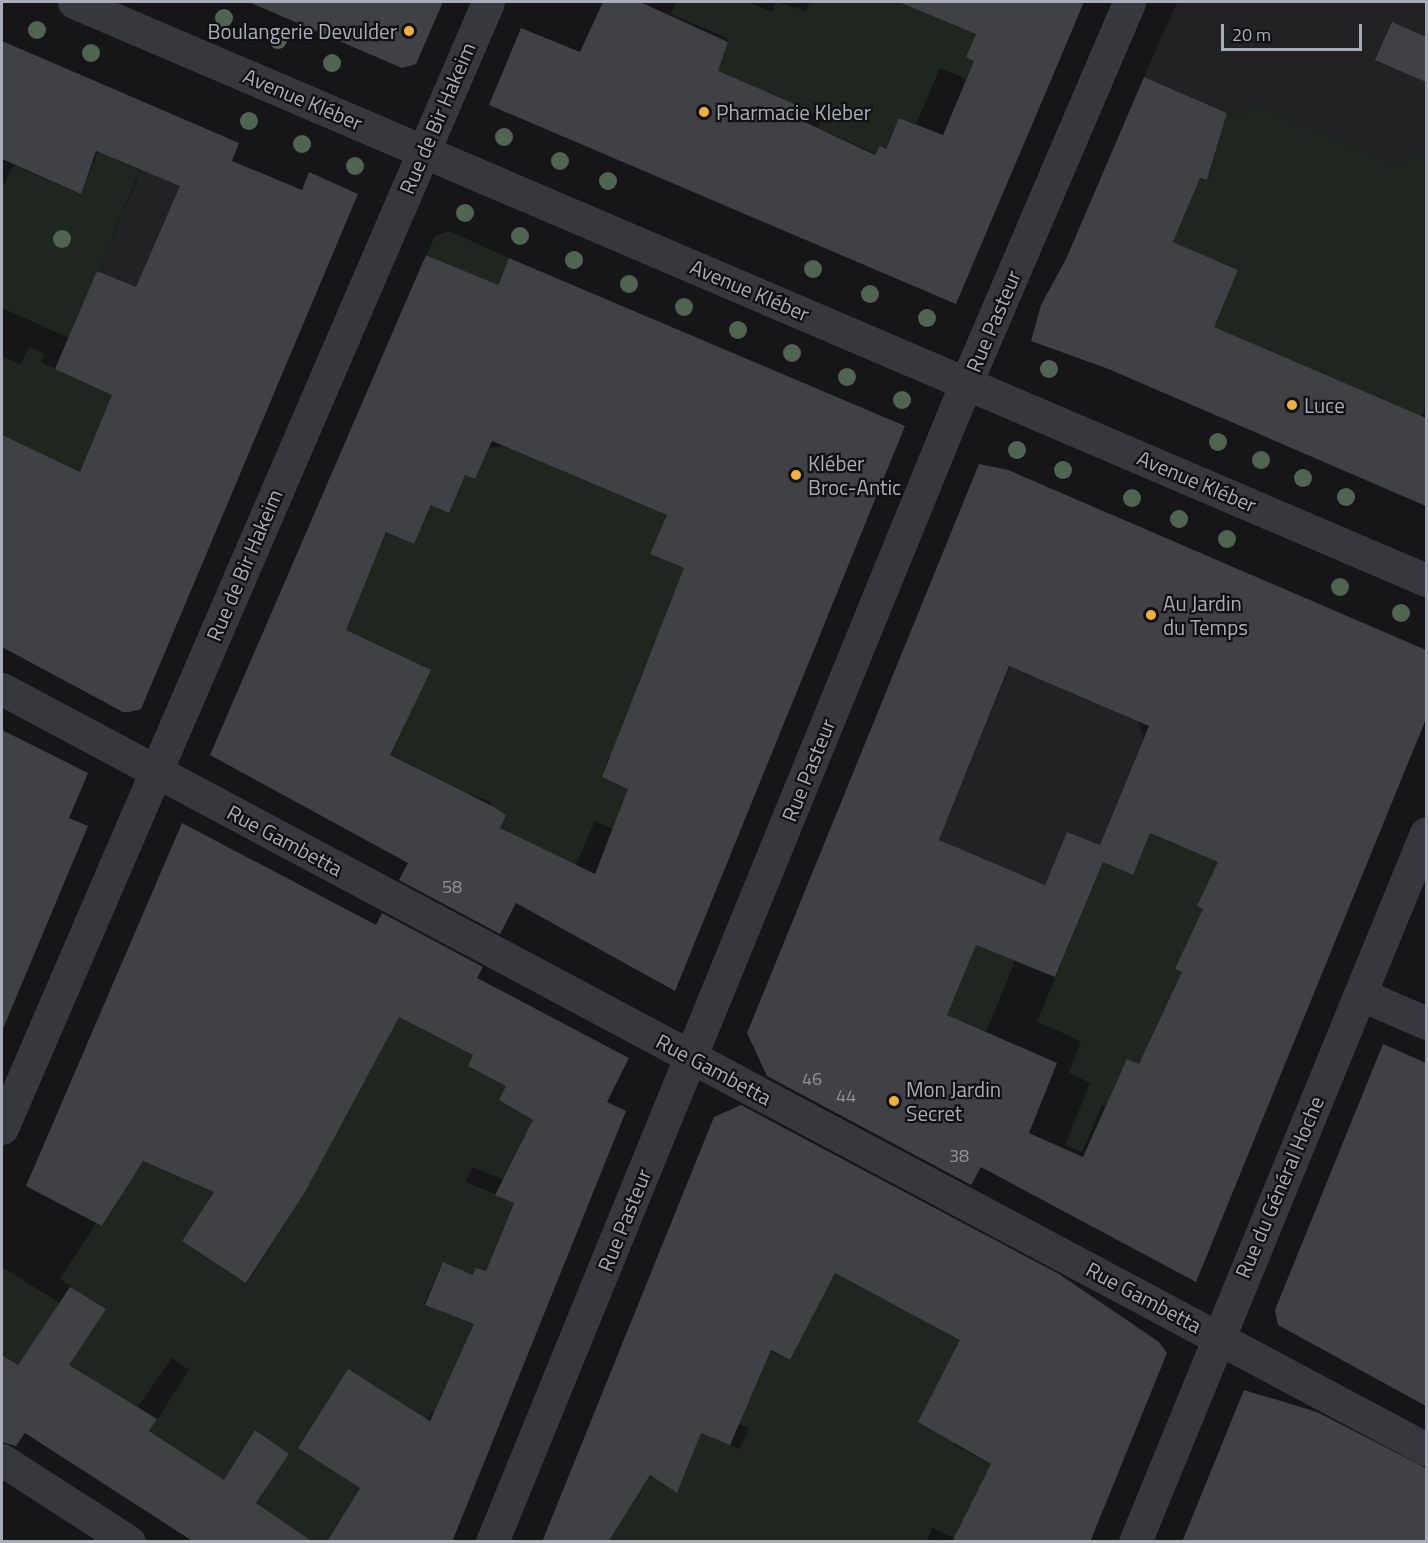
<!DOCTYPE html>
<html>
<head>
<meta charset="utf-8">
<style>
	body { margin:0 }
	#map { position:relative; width:1428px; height:1543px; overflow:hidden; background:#161618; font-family:"Titillium Web",sans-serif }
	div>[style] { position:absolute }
	.built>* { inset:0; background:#222225 }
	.green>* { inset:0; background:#1e261f }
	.building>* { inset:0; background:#404145 }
	.minor>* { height:33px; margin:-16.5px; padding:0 16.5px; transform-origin:16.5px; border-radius:16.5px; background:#37383d }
	.tertiary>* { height:33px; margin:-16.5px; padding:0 16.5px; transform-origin:16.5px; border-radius:16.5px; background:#37383d }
	.trees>* { width:18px; height:18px; margin:-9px; border-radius:50%; background:#506452 }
	.dots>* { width:16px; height:16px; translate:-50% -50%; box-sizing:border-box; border:3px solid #111113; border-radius:50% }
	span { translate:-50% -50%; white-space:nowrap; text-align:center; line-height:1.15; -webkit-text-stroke:4.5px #111113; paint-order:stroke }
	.number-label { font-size:18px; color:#8e929b }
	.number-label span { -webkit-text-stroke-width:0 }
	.poi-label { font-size:21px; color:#a8adb8 }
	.right { translate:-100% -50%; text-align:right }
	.left { translate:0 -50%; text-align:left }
	.street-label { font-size:21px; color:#a8adb8 }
	.frame { position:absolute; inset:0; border:3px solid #a8adb8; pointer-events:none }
	.scale { position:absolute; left:1221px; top:24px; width:141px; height:27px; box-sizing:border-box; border:3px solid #a8adb8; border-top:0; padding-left:8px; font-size:18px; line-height:21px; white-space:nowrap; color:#a8adb8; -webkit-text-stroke:4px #111113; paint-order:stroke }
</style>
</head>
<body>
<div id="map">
	<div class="built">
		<i style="clip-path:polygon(1177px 2px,1426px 2px,1426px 198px,1144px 77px)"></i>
		<i style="clip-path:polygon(143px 166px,183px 184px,136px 287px,97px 271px)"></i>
		<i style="clip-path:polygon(1010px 666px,1138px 721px,1144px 738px,1100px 845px,1067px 832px,1030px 921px,939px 840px)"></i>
	</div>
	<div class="green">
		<i style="clip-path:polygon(677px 2px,748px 2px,772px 12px,776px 2px,806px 11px,810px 2px,936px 2px,931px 15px,976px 34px,966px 57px,974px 61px,966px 79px,940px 68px,916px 124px,899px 118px,886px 149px,880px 146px,876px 154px,818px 128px,822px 118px,797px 105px,715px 77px,729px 39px,671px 14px)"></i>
		<i style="clip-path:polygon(1254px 107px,1401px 168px,1414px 155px,1426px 162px,1426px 405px,1418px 425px,1377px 397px,1349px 385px,1344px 394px,1210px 336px,1238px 270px,1173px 242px,1200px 178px,1208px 180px,1227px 113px,1239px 118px)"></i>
		<i style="clip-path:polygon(98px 152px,140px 170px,83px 305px,136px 287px,138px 282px,156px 290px,145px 444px,78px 476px,13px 518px,2px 513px,2px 356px,20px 365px,29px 347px,45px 354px,41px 362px,69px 375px,69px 338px,2px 308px,2px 182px,5px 184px,13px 165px,80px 194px)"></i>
		<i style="clip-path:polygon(449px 231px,509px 258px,484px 317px,459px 269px,427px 255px,435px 236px)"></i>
		<i style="clip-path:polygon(503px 446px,705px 531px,651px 554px,699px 575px,653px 648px,637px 686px,680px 704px,631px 703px,622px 725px,670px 746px,657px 778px,609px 757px,602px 777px,670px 807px,633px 838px,595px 821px,576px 865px,500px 828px,490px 801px,469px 794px,468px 797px,404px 786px,411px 765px,390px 755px,402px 731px,379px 718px,343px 629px,387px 532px,414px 544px,449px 469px,475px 479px,489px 448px)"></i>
		<i style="clip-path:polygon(1150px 833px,1253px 877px,1239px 922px,1175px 969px,1221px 990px,1165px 1132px,1102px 1105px,1082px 1152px,1065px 1145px,1090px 1083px,1069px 1073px,1081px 1041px,1037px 1022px,1103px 862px)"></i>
		<i style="clip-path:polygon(976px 945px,1015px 961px,986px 1032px,968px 1024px,868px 1030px)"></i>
		<i style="clip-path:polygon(398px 1016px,473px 1055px,506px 1086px,499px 1100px,516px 1110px,552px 1088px,503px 1179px,472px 1167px,466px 1182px,514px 1202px,486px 1271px,477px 1268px,473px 1275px,447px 1264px,441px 1266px,424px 1304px,475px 1325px,437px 1405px,439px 1416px,432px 1411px,427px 1419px,372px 1384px,359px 1404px,334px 1471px,360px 1488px,348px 1507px,341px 1541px,289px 1541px,296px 1530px,256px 1503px,265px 1490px,270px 1441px,256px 1430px,224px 1480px,149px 1432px,189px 1370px,172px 1358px,138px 1407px,121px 1397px,110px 1414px,104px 1410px,70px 1462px,45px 1446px,65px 1414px,45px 1401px,71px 1362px,36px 1339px,18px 1365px,2px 1355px,2px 1267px,60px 1303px,70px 1286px,60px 1279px,96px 1223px,103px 1226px,118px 1202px,77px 1174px,91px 1139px,214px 1192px,182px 1241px,247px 1283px,305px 1192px)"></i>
		<i style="clip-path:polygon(848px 1247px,1003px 1361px,954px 1445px,991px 1464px,962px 1541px,932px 1528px,926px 1542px,608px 1541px,565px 1486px,586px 1434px,677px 1493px,690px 1462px,684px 1426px,740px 1449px,749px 1428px,676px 1397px,749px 1400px,755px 1388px,748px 1385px,699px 1321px,790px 1360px)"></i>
	</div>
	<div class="building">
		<i style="clip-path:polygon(249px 2px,443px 2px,416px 64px,402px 68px)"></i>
		<i style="clip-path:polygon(603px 2px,640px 2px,728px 42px,718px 71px,797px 105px,792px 116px,875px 155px,880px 146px,886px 149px,899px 118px,943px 135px,974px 61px,966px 57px,976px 34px,899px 2px,1084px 2px,956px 304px,489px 105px,521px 28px,580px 52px)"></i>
		<i style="clip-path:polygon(1392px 22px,1426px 37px,1426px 82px,1375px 60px)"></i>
		<i style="clip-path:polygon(2px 41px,239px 143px,232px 161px,302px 190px,309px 172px,358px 194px,141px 709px,130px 712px,123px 712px,2px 647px,2px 435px,80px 472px,112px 395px,55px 369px,97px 271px,136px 287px,180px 186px,96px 151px,81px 194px,2px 159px)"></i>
		<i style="clip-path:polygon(1144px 77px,1227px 113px,1207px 180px,1200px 178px,1173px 242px,1238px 270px,1214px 327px,1426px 418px,1426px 506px,1106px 368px,1031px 341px,1041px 305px,1066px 259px)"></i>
		<i style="clip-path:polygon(evenodd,426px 255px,498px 285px,509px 258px,905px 426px,675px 991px,516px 903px,500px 934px,399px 880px,408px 863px,210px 755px,426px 255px,492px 441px,667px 515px,650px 554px,684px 568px,602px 777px,628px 789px,595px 874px,500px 828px,506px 815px,492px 806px,390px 755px,431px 670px,346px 630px,386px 532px,414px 544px,431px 505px,449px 513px,465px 475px,475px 479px,492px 441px)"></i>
		<i style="clip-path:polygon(evenodd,979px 464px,1008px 470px,1426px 650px,1426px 719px,1196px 1282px,981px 1167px,971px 1185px,767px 1076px,747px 1033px,979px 464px,1009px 666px,1149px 726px,1100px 845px,1067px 832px,1045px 885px,939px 840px,1009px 666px,979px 464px,1150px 833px,1218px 862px,1197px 906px,1203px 909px,1175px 969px,1182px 972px,1139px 1064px,1127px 1059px,1083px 1157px,1029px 1133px,1057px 1063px,947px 1015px,976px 945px,1055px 977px,1103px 862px,1133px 875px,1150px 833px)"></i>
		<i style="clip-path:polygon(2px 730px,88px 773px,69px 818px,88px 826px,2px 1031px)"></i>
		<i style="clip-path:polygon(182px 823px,376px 925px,382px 913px,483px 967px,477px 978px,629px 1058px,607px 1102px,626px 1111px,452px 1542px,327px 1542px,360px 1488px,298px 1448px,348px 1369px,430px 1421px,474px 1324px,425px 1305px,443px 1262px,473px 1275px,476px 1268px,486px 1271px,514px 1203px,495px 1195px,533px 1120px,499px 1100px,506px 1086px,468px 1066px,473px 1055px,399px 1017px,305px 1192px,246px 1283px,182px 1241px,214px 1192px,143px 1161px,102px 1226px,26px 1186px)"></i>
		<i style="clip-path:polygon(1383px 1044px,1426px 1063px,1426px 1406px,1278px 1325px,1275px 1310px)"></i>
		<i style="clip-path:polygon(741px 1105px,1059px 1274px,1159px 1342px,1167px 1353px,1090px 1542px,952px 1542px,991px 1464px,918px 1422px,960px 1340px,835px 1273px,790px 1360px,771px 1350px,730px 1445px,701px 1433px,677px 1493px,650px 1475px,608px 1542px,542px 1542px,714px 1117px)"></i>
		<i style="clip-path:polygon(70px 1287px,106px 1309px,69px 1365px,157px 1419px,149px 1431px,224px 1480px,255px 1430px,289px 1454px,256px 1503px,313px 1542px,194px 1542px,25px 1433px,16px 1446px,2px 1442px,2px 1355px,18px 1365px)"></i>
		<i style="clip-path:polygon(1244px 1390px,1317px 1412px,1426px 1468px,1426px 1542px,1182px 1542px)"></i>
	</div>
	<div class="minor">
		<i style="left:2px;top:689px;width:1614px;rotate:28.09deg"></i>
		<i style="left:1360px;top:994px;width:72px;rotate:23.7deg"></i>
		<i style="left:2px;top:1128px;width:1226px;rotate:-66.65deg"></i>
		<i style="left:2px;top:1460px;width:151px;rotate:32.8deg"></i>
		<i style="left:492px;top:1542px;width:1252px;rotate:-67.76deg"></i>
		<i style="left:966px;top:383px;width:414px;rotate:-66.8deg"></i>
		<i style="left:1135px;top:1542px;width:766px;rotate:-67.68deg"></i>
	</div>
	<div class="tertiary">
		<i style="left:74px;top:2px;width:1470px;rotate:23.15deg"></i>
	</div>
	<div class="trees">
		<i style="left:224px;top:18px"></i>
		<i style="left:37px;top:30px"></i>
		<i style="left:278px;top:40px"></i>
		<i style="left:91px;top:53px"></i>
		<i style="left:332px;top:63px"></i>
		<i style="left:249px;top:121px"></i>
		<i style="left:504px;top:137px"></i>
		<i style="left:302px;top:144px"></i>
		<i style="left:560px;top:161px"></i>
		<i style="left:355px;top:166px"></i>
		<i style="left:608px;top:181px"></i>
		<i style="left:465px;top:213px"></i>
		<i style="left:520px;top:236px"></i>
		<i style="left:62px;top:239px"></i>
		<i style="left:574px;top:260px"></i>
		<i style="left:813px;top:269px"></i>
		<i style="left:629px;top:284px"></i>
		<i style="left:870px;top:294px"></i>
		<i style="left:684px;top:307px"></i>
		<i style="left:927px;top:318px"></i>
		<i style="left:738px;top:330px"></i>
		<i style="left:792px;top:353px"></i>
		<i style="left:1049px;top:369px"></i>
		<i style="left:847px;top:377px"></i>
		<i style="left:902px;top:400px"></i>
		<i style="left:1218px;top:442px"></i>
		<i style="left:1017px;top:450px"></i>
		<i style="left:1261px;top:460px"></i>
		<i style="left:1063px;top:470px"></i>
		<i style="left:1303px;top:478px"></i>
		<i style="left:1346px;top:497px"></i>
		<i style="left:1132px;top:498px"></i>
		<i style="left:1179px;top:519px"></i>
		<i style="left:1227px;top:539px"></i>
		<i style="left:1340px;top:587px"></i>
		<i style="left:1401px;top:613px"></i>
	</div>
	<div class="dots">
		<i style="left:409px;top:31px;background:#f2b134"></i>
		<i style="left:704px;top:112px;background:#f2b134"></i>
		<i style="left:1292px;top:405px;background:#f2b134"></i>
		<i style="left:796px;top:475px;background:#f2b134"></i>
		<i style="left:1151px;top:615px;background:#f2b134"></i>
		<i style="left:894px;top:1101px;background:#f2b134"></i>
	</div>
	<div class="number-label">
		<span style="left:452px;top:887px">58</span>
		<span style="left:812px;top:1079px">46</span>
		<span style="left:846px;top:1096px">44</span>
		<span style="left:959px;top:1156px">38</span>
	</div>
	<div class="poi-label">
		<span class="right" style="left:397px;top:31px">Boulangerie Devulder</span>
		<span class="left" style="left:716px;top:112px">Pharmacie Kleber</span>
		<span class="left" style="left:1304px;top:405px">Luce</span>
		<span class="left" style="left:808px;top:475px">Kléber<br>Broc-Antic</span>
		<span class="left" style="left:1163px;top:615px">Au Jardin<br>du Temps</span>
		<span class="left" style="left:906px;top:1101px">Mon Jardin<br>Secret</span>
	</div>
	<div class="street-label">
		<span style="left:303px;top:99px;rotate:23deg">Avenue Kléber</span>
		<span style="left:437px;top:118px;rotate:-67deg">Rue de Bir Hakeim</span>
		<span style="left:750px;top:290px;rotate:23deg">Avenue Kléber</span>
		<span style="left:993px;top:321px;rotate:-67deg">Rue Pasteur</span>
		<span style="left:1197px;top:481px;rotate:23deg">Avenue Kléber</span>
		<span style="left:244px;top:565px;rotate:-67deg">Rue de Bir Hakeim</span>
		<span style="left:808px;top:770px;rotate:-68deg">Rue Pasteur</span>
		<span style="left:285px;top:840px;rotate:28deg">Rue Gambetta</span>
		<span style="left:714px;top:1069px;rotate:28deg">Rue Gambetta</span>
		<span style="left:1279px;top:1187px;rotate:-67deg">Rue du Général Hoche</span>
		<span style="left:624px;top:1220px;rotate:-68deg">Rue Pasteur</span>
		<span style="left:1144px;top:1297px;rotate:28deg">Rue Gambetta</span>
	</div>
	<div class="frame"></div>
	<div class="scale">20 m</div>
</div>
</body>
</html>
